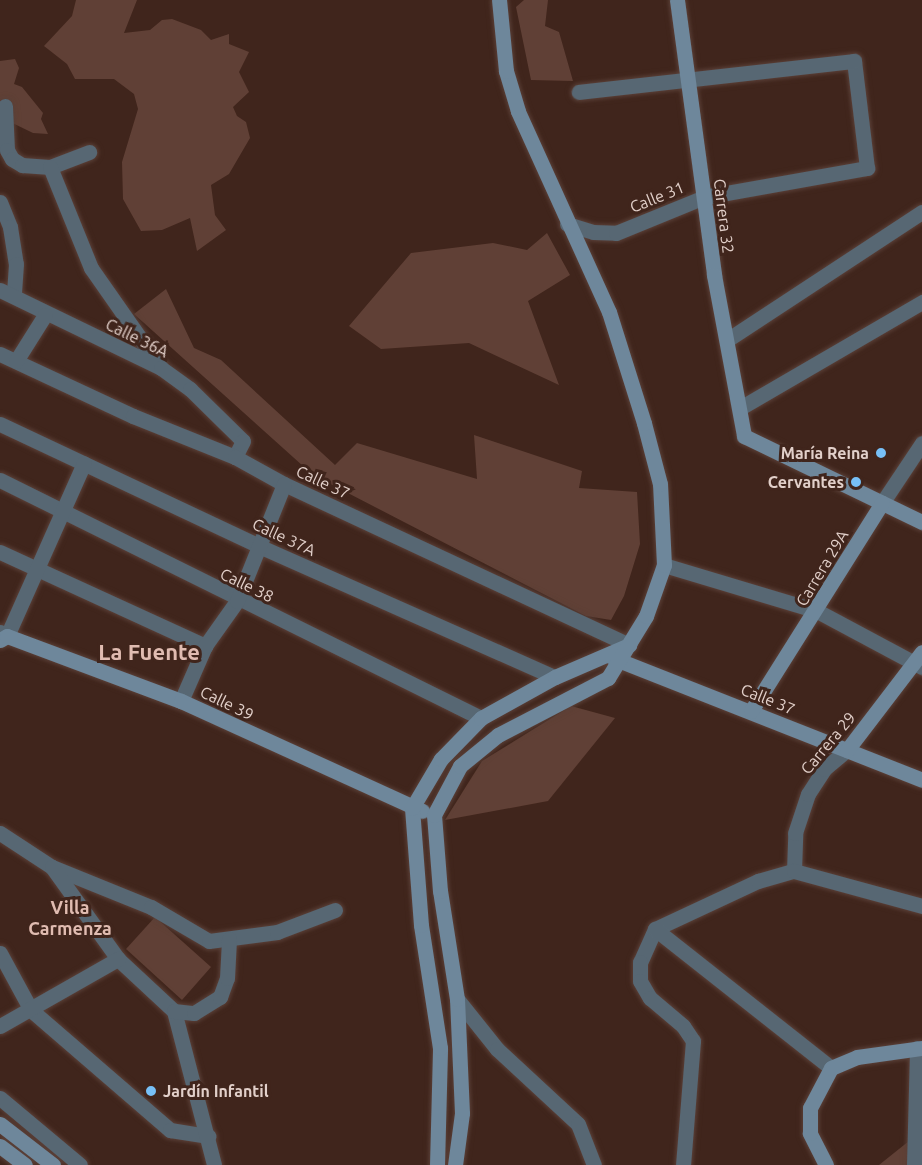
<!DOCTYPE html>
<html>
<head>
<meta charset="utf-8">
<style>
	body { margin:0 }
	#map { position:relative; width:922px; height:1165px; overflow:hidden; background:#40251c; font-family:Ubuntu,sans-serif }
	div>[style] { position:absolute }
	.green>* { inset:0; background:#604036 }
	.roads { filter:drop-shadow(0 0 2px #5a4038) drop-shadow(0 0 2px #5a4038) }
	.street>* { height:15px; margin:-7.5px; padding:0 7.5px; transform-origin:7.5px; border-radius:7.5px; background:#576773 }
	.secondary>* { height:15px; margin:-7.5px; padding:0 7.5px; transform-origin:7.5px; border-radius:7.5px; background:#6e879b }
	.dots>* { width:16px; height:16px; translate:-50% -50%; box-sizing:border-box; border:3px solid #40251c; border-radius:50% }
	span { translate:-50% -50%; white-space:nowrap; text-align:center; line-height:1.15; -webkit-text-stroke:6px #40251c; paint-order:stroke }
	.street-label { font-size:16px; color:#e2d0ca }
	.poi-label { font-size:16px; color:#e2d0ca; font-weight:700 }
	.right { translate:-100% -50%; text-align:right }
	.left { translate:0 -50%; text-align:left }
	.neighbourhood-label { font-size:18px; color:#e0bcb1; font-weight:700 }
	.district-label { font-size:22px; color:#e0bcb1; font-weight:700 }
</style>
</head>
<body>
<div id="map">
	<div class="green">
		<i style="clip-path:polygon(76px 0,137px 0,124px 33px,150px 30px,162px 20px,172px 19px,201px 30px,211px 40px,229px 34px,229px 44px,249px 52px,239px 72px,249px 92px,233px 107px,237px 116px,246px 122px,250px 138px,229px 174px,211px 185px,215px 215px,226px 230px,197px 251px,190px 218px,162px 230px,141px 231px,123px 199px,122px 162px,138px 109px,134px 94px,114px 79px,75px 79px,67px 64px,44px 46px,72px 16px)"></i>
		<i style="clip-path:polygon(524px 0,548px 0,545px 26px,559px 32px,573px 81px,531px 80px,516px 7px)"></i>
		<i style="clip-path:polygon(15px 59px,19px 68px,14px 84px,22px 87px,43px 113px,41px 119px,48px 134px,33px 133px,0 117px,0 61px)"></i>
		<i style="clip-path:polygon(547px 233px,570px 275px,528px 301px,559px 385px,469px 343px,381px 349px,349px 326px,411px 253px,493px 243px,527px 250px)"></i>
		<i style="clip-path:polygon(166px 289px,194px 348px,221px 360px,335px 465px,357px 443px,477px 479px,474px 435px,582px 471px,579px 488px,637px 492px,640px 544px,624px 596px,611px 620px,586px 616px,313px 475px,134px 314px)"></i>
		<i style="clip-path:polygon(571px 706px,615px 718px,548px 801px,445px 820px,482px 761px)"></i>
		<i style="clip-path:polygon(155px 917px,211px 967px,182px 1000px,126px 949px)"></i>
		<i style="clip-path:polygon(909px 1141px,910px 1165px,879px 1165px)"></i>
	</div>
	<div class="roads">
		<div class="street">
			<i style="left:5px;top:106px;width:44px;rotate:87.4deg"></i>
			<i style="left:7px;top:150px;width:10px;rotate:61deg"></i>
			<i style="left:12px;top:159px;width:12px;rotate:31deg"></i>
			<i style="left:22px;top:165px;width:28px;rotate:4deg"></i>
			<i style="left:50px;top:167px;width:42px;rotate:-21deg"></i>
			<i style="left:50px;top:167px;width:109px;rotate:67.9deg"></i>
			<i style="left:91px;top:268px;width:122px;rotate:55deg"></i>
			<i style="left:0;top:202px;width:27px;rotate:68deg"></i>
			<i style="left:10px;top:227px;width:37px;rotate:81deg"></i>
			<i style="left:16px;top:264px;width:32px;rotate:94deg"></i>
			<i style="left:567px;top:224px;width:27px;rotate:17deg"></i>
			<i style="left:593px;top:232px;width:23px;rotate:2deg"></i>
			<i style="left:616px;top:233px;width:95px;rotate:-22.2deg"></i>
			<i style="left:704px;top:197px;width:166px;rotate:-10.1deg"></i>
			<i style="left:867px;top:168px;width:108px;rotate:-96.9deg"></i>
			<i style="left:854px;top:61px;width:277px;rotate:173.6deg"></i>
			<i style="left:0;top:290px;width:179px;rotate:25.8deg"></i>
			<i style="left:161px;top:368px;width:36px;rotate:36deg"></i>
			<i style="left:190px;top:389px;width:74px;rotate:44.5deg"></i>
			<i style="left:243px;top:441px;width:18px;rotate:117deg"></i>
			<i style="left:727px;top:340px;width:233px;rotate:-33.3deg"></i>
			<i style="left:0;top:354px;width:147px;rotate:25deg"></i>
			<i style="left:133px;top:416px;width:110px;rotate:21.9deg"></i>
			<i style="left:235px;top:457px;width:56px;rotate:28.9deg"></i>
			<i style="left:284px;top:484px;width:381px;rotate:25deg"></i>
			<i style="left:16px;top:361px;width:54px;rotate:-57.8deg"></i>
			<i style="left:740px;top:408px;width:211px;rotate:-30.2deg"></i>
			<i style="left:0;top:424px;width:289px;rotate:25.2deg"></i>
			<i style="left:261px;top:547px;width:321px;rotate:23.9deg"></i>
			<i style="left:0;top:480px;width:537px;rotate:26.33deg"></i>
			<i style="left:882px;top:503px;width:72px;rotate:-56.3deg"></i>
			<i style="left:0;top:552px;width:226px;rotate:24.6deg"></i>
			<i style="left:664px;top:565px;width:160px;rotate:16.7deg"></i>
			<i style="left:817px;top:611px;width:119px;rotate:28.1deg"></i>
			<i style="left:0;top:632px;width:8px;rotate:30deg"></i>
			<i style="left:7px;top:636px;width:189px;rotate:-66deg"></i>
			<i style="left:181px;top:701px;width:60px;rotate:-66.4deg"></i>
			<i style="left:205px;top:646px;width:55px;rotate:-54.6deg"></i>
			<i style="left:237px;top:601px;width:126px;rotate:-68.1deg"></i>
			<i style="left:0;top:833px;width:62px;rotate:33.2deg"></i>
			<i style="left:52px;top:867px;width:107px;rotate:22deg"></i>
			<i style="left:151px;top:907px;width:67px;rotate:30.4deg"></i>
			<i style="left:209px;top:941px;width:69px;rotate:-7.5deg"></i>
			<i style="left:277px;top:932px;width:62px;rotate:-20.8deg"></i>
			<i style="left:52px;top:867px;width:113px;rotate:54.3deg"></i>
			<i style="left:118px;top:959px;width:76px;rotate:42.9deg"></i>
			<i style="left:794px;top:871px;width:38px;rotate:-88deg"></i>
			<i style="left:795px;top:833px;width:41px;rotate:-71.6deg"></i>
			<i style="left:808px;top:794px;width:30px;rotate:-57deg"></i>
			<i style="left:824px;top:769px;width:30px;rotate:-40deg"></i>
			<i style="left:655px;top:929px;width:114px;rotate:-25deg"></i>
			<i style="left:758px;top:881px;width:37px;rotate:-16deg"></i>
			<i style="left:794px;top:871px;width:133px;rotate:15.3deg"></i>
			<i style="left:655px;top:929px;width:36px;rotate:114deg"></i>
			<i style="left:640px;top:962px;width:19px;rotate:90deg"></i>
			<i style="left:640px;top:981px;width:20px;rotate:60deg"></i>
			<i style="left:650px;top:998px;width:43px;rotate:40.3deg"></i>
			<i style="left:683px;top:1026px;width:18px;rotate:56deg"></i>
			<i style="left:693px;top:1041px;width:124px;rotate:94.6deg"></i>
			<i style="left:655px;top:929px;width:224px;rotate:38.3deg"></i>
			<i style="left:0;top:953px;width:65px;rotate:61.5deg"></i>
			<i style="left:31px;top:1010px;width:184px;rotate:40.8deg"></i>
			<i style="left:170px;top:1130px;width:39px;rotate:9deg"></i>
			<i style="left:457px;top:999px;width:64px;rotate:51.3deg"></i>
			<i style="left:497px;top:1049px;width:110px;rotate:42.8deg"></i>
			<i style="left:578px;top:1124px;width:44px;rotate:68.7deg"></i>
			<i style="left:174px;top:1011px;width:159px;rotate:75.4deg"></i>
			<i style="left:174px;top:1011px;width:20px;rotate:6deg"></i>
			<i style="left:194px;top:1013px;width:31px;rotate:-32deg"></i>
			<i style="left:220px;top:997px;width:20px;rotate:-70deg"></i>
			<i style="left:227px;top:978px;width:39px;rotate:-87deg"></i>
			<i style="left:0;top:1026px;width:136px;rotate:-29.6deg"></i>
			<i style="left:0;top:1098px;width:104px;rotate:39.9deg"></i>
			<i style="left:914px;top:1165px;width:117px;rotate:-88.5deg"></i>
		</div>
		<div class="secondary">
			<i style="left:677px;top:0;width:277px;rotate:82.3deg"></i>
			<i style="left:714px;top:275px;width:164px;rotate:79.4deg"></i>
			<i style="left:744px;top:436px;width:198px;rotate:25.8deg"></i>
			<i style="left:0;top:640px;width:8px;rotate:-30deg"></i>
			<i style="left:7px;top:636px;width:186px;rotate:20.5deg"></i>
			<i style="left:181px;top:701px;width:265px;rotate:24.5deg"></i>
			<i style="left:613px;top:658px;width:332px;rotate:21.5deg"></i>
			<i style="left:751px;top:711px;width:246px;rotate:-57.8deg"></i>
			<i style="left:847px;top:750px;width:123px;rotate:-52.6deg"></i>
			<i style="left:0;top:1124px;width:67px;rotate:37.7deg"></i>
			<i style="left:0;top:1146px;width:31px;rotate:37deg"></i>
			<i style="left:437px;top:1165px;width:117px;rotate:-88.5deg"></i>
			<i style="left:440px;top:1048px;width:124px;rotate:-98.8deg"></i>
			<i style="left:421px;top:925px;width:117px;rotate:-94.4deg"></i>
			<i style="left:412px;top:808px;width:57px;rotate:-59.4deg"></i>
			<i style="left:441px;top:759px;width:57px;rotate:-45.7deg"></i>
			<i style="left:481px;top:718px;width:85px;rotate:-29deg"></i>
			<i style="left:555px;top:677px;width:81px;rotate:-23.4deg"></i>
			<i style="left:455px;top:1165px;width:52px;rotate:-82.3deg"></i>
			<i style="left:462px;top:1113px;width:114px;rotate:-92.5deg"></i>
			<i style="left:457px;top:999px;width:109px;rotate:-98.9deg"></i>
			<i style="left:440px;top:891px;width:76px;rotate:-94.5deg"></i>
			<i style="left:434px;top:815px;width:55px;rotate:-62deg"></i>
			<i style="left:460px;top:766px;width:49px;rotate:-39.2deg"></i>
			<i style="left:498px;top:735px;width:124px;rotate:-27.4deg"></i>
			<i style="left:608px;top:678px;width:73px;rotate:-58.5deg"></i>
			<i style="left:646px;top:616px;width:54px;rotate:-70.6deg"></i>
			<i style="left:664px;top:565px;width:81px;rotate:-92.8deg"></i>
			<i style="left:660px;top:484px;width:63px;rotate:-104.7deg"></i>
			<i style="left:644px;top:423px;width:116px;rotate:-107.5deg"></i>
			<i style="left:609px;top:312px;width:221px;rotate:-114.4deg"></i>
			<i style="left:518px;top:111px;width:42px;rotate:-106.7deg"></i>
			<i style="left:506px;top:71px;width:71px;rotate:-95.6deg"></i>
			<i style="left:826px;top:1165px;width:36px;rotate:-117deg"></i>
			<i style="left:810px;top:1133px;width:25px;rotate:-90deg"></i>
			<i style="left:810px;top:1108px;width:45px;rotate:-62.3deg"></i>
			<i style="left:831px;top:1068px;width:28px;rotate:-23deg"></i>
			<i style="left:857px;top:1057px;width:66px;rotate:-7.9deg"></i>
		</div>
	</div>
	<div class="dots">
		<i style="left:881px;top:453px;background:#77c0f7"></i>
		<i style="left:856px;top:482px;background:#77c0f7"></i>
		<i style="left:151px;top:1091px;background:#77c0f7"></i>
	</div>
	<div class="street-label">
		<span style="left:657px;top:197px;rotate:-22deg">Calle 31</span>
		<span style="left:724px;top:216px;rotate:83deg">Carrera 32</span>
		<span style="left:137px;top:338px;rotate:26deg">Calle 36A</span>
		<span style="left:323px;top:482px;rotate:25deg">Calle 37</span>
		<span style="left:284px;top:537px;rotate:25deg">Calle 37A</span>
		<span style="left:822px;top:568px;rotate:-59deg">Carrera 29A</span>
		<span style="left:247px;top:585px;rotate:26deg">Calle 38</span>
		<span style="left:768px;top:699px;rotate:22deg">Calle 37</span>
		<span style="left:227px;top:703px;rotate:26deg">Calle 39</span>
		<span style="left:828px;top:743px;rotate:-50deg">Carrera 29</span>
	</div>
	<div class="poi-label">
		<span class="right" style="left:869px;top:453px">María Reina</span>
		<span class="right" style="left:844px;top:482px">Cervantes</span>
		<span class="left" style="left:163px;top:1091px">Jardín Infantil</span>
	</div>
	<div class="neighbourhood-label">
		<span style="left:70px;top:918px">Villa<br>Carmenza</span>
	</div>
	<div class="district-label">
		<span style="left:149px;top:652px">La Fuente</span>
	</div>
</div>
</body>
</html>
